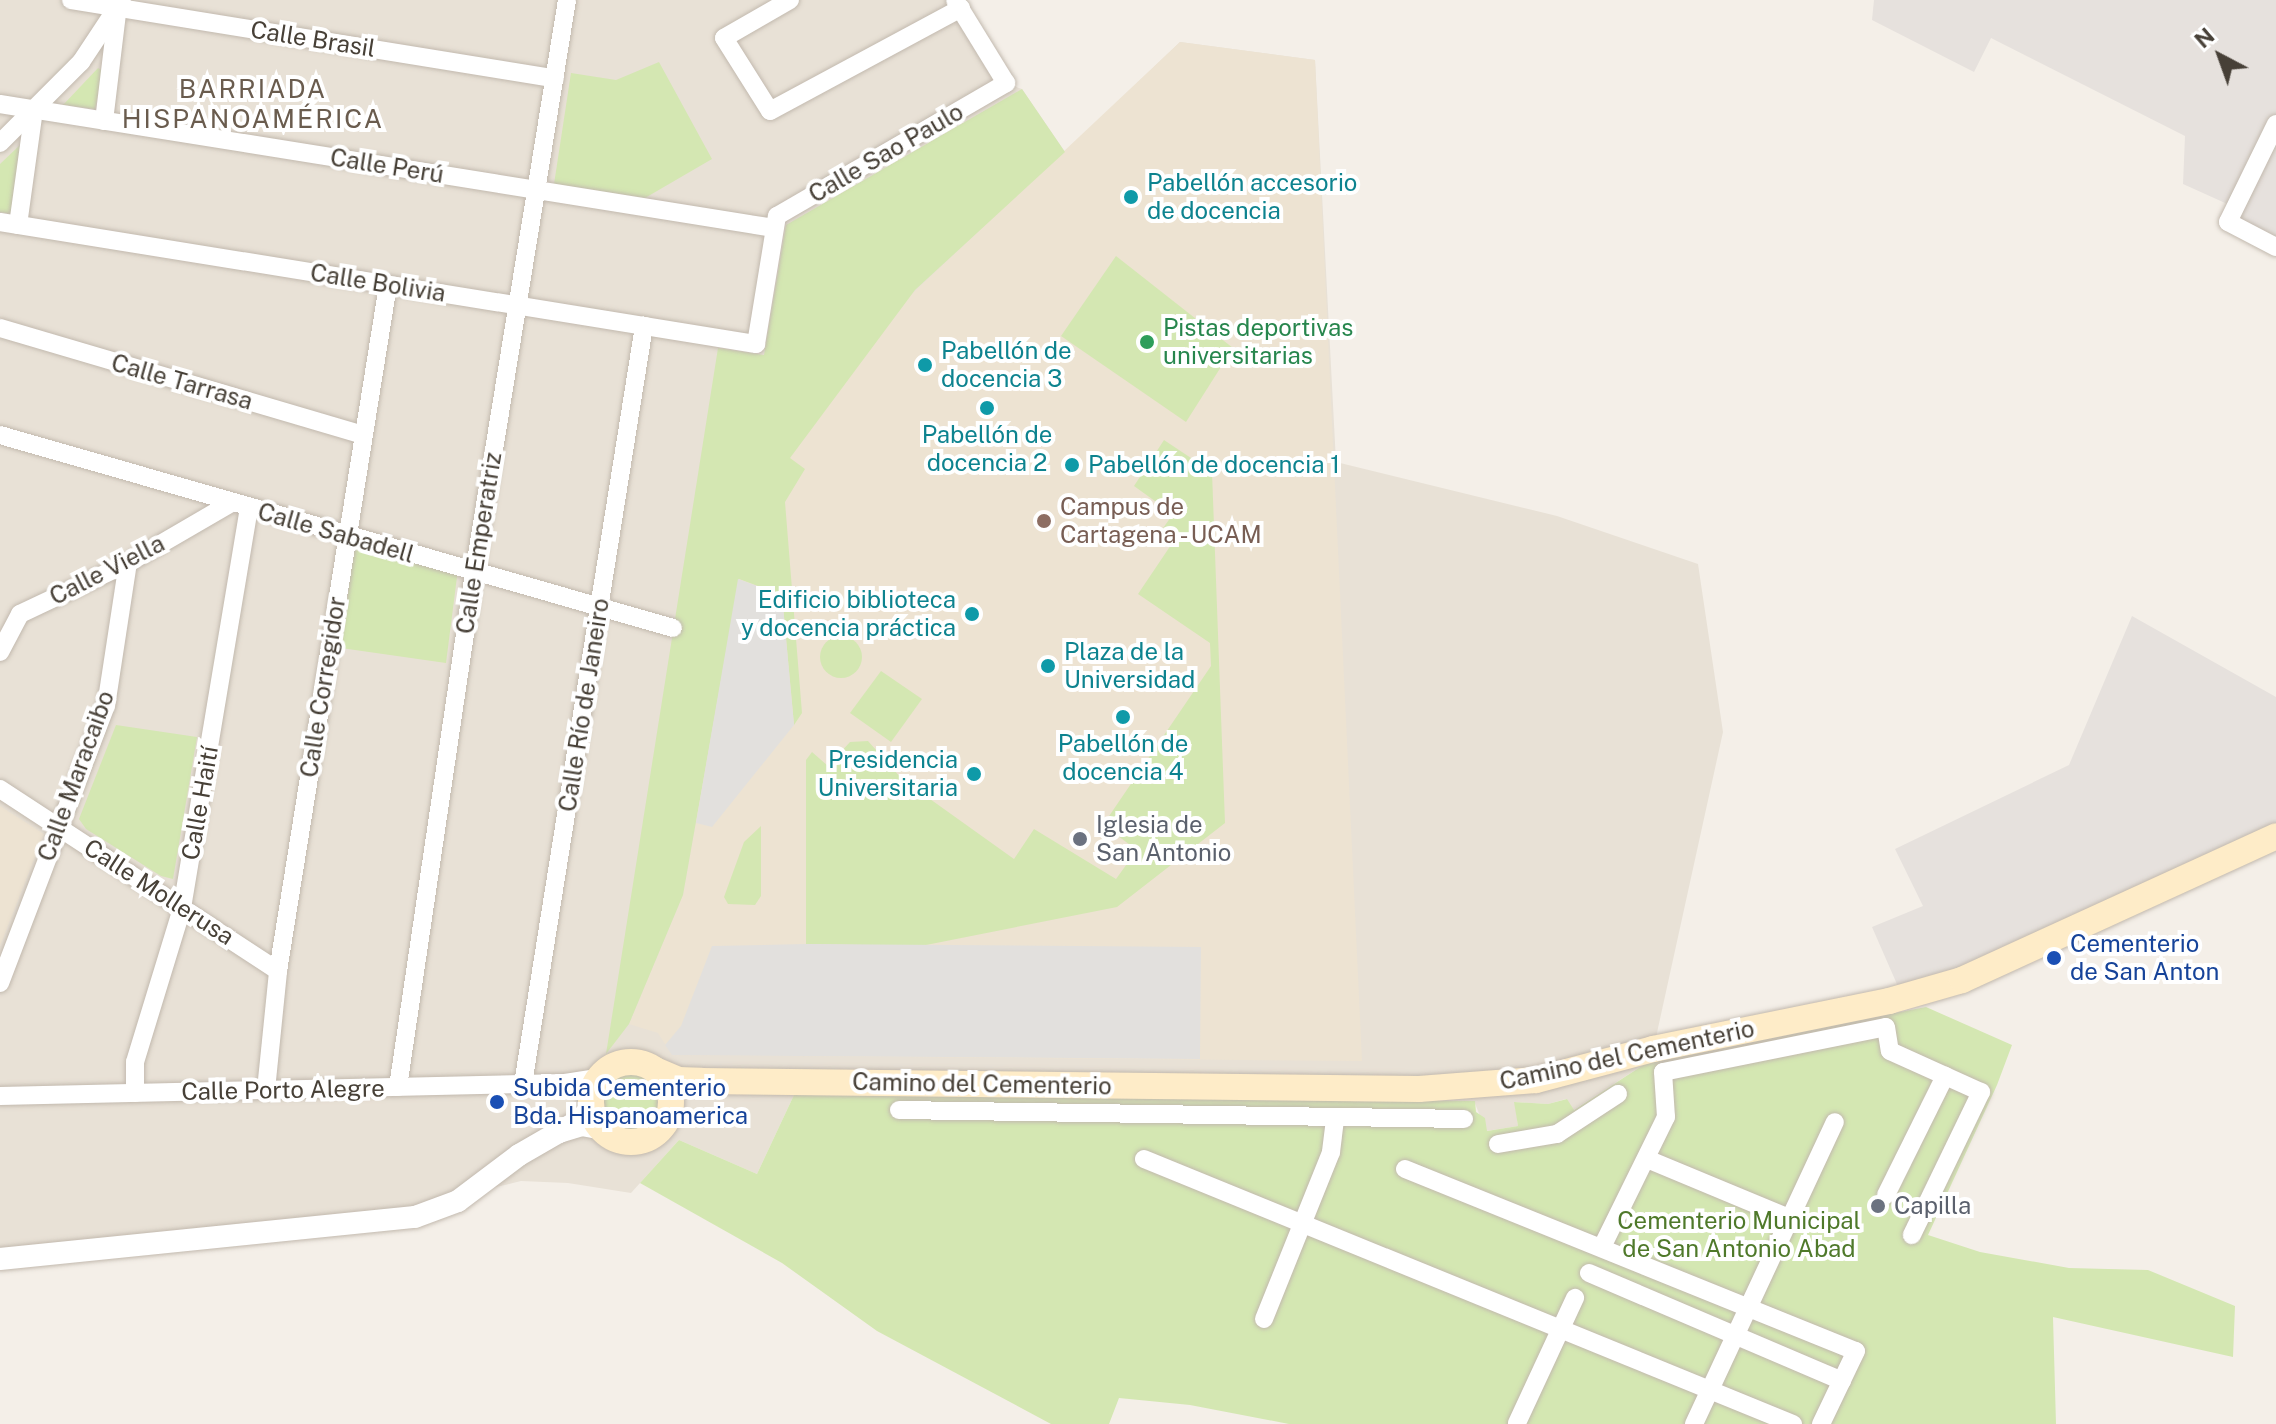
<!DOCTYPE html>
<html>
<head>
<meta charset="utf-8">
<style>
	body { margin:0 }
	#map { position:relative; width:2276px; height:1424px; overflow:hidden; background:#f4efe8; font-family:"Public Sans",sans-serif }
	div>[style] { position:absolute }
	.residential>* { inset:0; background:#e8e1d6 }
	.industrial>* { inset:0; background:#e6e1dd }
	.education>* { inset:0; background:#ede3d2 }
	.green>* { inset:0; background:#d4e7b2 }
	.round { border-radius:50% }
	.parking>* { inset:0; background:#e2e0dd }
	.roads { filter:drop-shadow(0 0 2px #c2b9ae) drop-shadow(0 0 2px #c2b9ae) }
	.minor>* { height:18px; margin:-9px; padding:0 9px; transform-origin:9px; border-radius:9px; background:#fff }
	.tertiary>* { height:22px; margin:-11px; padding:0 11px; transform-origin:11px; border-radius:11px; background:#fff }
	.secondary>* { height:26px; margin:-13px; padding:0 13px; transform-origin:13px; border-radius:13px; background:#feecc8 }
	.secondary>.ring { margin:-13px; padding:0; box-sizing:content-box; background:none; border:26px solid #feecc8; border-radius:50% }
	.dots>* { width:22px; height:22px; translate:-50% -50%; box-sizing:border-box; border:4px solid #fff; border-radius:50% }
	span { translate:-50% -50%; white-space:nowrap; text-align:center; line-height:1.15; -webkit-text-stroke:8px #fff; paint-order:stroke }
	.street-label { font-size:24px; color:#474037 }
	.culture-label { font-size:24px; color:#0d838f }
	.left { translate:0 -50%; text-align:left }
	.right { translate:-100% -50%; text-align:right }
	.leisure-label { font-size:24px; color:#27864d }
	.education-label { font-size:24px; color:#785e54 }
	.worship-label { font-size:24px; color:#5b616d }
	.transit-label { font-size:24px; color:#164399 }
	.park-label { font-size:24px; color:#4f792a }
	.neighbourhood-label { font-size:26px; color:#6a5c4e; letter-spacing:2px }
	.north { position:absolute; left:2180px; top:16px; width:80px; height:80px; -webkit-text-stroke:6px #fff; paint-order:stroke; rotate:319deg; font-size:22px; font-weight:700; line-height:32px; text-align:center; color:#474037 }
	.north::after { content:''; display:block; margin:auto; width:28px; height:36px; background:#474037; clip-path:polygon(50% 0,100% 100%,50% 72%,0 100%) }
</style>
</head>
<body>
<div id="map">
	<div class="residential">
		<i style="clip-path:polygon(0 0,957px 0,1005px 83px,1022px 89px,1065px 152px,1180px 42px,1315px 60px,1336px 462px,1557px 516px,1698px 564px,1723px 732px,1651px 1060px,1573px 1110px,1566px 1099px,1548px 1104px,1515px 1102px,1518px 1126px,1486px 1131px,1474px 1101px,794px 1095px,757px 1174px,679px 1140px,631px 1193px,568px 1183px,521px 1181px,467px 1194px,458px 1201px,0 1259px)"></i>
	</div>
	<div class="industrial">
		<i style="clip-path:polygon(1874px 0,2276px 0,2276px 247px,2228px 222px,2234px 207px,2183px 184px,2185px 136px,1991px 38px,1974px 72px,1872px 20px)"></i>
		<i style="clip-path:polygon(2132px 616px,2276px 697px,2276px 836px,1903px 998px,1872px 927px,1923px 906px,1895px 849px,2069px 765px)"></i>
	</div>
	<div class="education">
		<i style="clip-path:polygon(1180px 42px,1315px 60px,1362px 1061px,672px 1055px,658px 1033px,629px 1024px,683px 895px,764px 433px)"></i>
		<i style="clip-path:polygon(0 806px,44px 834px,0 946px)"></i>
	</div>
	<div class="green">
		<i style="clip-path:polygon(659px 62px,712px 159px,645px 198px,554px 184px,571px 73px,616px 80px)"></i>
		<i style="clip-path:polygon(98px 68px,103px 71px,95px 109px,63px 105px)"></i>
		<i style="clip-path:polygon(1022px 89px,1065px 152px,915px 290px,790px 458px,805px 469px,785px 502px,802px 713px,794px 725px,782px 595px,739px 579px,683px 895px,629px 1024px,606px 1054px,718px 348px,764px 355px,786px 225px)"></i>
		<i style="clip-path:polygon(20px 145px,23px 145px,11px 214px,0 212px,0 164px)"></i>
		<i style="clip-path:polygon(1116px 256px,1233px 348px,1186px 422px,1061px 336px)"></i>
		<i style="clip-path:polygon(1164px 440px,1212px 472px,1225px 823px,1117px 907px,921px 946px,806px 944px,806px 760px,812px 752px,828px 766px,850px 742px,868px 741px,902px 779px,1014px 859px,1034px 829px,1116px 879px,1137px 850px,1103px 825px,1211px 666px,1210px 643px,1138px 594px,1173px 542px,1161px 531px,1173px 514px,1134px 486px)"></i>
		<i style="clip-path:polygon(355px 539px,458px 569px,446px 663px,341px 648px)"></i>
		<i class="round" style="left:820px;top:636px;width:42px;height:42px"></i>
		<i style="clip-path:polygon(881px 671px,922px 699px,891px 742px,850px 713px)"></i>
		<i style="clip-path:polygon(116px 725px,197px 737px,173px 879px,161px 876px,86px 829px,79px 819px)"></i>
		<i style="clip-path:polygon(761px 826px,761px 896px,755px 905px,728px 904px,724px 897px,744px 842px)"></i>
		<i style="clip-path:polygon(1926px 1007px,2012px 1045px,1997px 1085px,1928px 1235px,1980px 1252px,2069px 1268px,2148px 1270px,2235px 1306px,2233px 1357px,2053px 1317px,2056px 1424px,1289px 1424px,1190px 1405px,1119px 1398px,1109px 1424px,1051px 1424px,877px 1331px,782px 1263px,640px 1183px,679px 1140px,757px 1174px,794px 1095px,1475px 1101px,1476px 1112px,1485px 1118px,1487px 1131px,1518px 1126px,1514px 1102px,1548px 1104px,1567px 1099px,1574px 1110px,1651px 1060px)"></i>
		<i class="round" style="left:592px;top:1063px;width:78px;height:78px"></i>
	</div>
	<div class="parking">
		<i style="clip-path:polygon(738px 579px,782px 595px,794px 725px,712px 827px,696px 823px)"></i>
		<i style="clip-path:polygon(806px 944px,1201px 947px,1200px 1059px,672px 1055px,665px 1045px,681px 1026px,712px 946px)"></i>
	</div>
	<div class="roads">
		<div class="minor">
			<i style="left:71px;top:0;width:490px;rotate:9.2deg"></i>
			<i style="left:790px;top:0;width:76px;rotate:150.1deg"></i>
			<i style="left:724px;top:38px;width:86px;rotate:57.8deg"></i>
			<i style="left:770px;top:111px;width:217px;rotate:-28.3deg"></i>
			<i style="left:0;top:104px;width:784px;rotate:9.1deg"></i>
			<i style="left:104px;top:121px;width:109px;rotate:-83.1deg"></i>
			<i style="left:2276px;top:124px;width:109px;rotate:116.1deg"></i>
			<i style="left:2228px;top:222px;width:54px;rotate:27.5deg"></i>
			<i style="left:0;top:143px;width:115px;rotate:-45deg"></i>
			<i style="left:81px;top:62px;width:74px;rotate:-56.5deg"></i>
			<i style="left:0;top:222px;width:766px;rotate:9.17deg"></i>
			<i style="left:756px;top:344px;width:130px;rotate:-80.7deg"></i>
			<i style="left:777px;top:216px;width:265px;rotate:-30.1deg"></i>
			<i style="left:1006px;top:83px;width:97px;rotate:-121.6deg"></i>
			<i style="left:18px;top:225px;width:116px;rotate:-82.1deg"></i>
			<i style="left:0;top:328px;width:379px;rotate:16.4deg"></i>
			<i style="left:0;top:435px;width:700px;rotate:16deg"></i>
			<i style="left:0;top:652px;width:43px;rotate:-62.2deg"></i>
			<i style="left:20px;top:614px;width:119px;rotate:-25.3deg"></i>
			<i style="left:128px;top:563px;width:119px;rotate:-30.2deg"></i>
			<i style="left:0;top:789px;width:332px;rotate:33.2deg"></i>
			<i style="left:0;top:983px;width:297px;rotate:-69.1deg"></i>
			<i style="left:106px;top:706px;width:145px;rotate:-81.3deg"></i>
			<i style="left:523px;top:1084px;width:768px;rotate:-80.93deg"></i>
			<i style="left:398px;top:1087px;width:520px;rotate:-81.59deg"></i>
			<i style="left:474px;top:573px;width:580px;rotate:-80.78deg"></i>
			<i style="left:266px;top:1090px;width:120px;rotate:-84.2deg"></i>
			<i style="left:278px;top:971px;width:695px;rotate:-80.89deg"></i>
			<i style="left:135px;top:1093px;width:31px;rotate:-90deg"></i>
			<i style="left:135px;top:1062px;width:161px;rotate:-73deg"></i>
			<i style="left:182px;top:908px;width:406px;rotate:-80.5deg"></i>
			<i style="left:0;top:1096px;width:565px;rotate:-1.32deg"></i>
			<i style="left:565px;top:1083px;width:36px;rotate:-9deg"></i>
			<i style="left:899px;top:1110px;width:565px;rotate:0.91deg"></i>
			<i style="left:1498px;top:1144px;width:60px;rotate:-9.6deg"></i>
			<i style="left:1557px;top:1134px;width:73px;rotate:-33.3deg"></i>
			<i style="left:1144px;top:1159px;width:701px;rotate:22.21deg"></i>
			<i style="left:1647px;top:1159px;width:154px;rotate:22.6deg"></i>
			<i style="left:1405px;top:1169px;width:486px;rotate:22deg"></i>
			<i style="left:1856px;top:1351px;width:81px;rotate:115.6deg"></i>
			<i style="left:1886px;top:1195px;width:133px;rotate:-63.6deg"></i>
			<i style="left:1602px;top:1247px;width:145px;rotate:-63.8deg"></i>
			<i style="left:1666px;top:1117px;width:45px;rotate:-93.8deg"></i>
			<i style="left:1663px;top:1072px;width:227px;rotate:-11.4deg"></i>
			<i style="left:1886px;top:1027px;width:24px;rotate:81deg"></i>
			<i style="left:1890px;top:1051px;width:100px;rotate:24.3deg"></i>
			<i style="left:1981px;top:1092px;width:159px;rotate:115.8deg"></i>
			<i style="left:1589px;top:1273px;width:275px;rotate:23.1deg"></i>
			<i style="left:1264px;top:1319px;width:180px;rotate:-68.1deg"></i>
			<i style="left:1331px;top:1152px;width:35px;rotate:-83deg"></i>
			<i style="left:1517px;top:1423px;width:138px;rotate:-65.1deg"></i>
			<i style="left:1694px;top:1424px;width:333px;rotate:-65deg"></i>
		</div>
		<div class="tertiary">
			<i style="left:592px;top:1107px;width:18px;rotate:133deg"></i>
			<i style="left:580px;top:1120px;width:24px;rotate:150deg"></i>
			<i style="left:559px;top:1132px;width:24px;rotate:-17deg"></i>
			<i style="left:582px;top:1125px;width:20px;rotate:11deg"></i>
			<i style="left:0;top:1259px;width:417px;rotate:-5.8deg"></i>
			<i style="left:415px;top:1217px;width:46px;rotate:-20.4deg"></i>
			<i style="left:458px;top:1201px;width:76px;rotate:-37deg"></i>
			<i style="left:519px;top:1155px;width:46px;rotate:-29.9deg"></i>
		</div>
		<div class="secondary">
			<i class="ring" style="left:591px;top:1062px;width:54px;height:54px"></i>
			<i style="left:655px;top:1070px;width:25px;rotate:23deg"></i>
			<i style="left:678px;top:1080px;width:23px;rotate:2deg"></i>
			<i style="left:701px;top:1081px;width:718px;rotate:0.64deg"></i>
			<i style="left:1419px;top:1089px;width:117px;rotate:-4.4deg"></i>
			<i style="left:1536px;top:1080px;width:121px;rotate:-14.8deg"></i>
			<i style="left:1653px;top:1049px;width:241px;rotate:-11.5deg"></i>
			<i style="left:1889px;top:1001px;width:76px;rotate:-16deg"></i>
			<i style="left:1962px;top:980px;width:345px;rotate:-24.6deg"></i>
		</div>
	</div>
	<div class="dots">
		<i style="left:1131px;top:197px;background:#0f9aa8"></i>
		<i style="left:1147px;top:342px;background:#2e9e5b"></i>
		<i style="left:925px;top:365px;background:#0f9aa8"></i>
		<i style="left:987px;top:408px;background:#0f9aa8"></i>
		<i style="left:1072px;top:465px;background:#0f9aa8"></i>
		<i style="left:1044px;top:521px;background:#8d6e63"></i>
		<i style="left:972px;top:614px;background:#0f9aa8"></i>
		<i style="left:1048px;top:666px;background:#0f9aa8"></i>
		<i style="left:1123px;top:717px;background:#0f9aa8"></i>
		<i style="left:974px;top:774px;background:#0f9aa8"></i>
		<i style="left:1080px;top:839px;background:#6b7280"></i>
		<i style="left:2054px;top:958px;background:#1a4fb4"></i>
		<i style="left:497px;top:1102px;background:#1a4fb4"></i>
		<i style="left:1878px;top:1206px;background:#6b7280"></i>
	</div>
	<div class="street-label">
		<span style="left:313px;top:39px;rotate:9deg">Calle Brasil</span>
		<span style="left:886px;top:153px;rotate:-30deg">Calle Sao Paulo</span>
		<span style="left:387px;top:166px;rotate:9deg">Calle Perú</span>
		<span style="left:378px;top:283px;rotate:9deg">Calle Bolivia</span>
		<span style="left:182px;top:382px;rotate:16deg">Calle Tarrasa</span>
		<span style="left:336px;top:533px;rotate:16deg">Calle Sabadell</span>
		<span style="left:479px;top:543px;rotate:-81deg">Calle Emperatriz</span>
		<span style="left:107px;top:570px;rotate:-27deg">Calle Viella</span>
		<span style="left:323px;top:687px;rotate:-81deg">Calle Corregidor</span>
		<span style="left:584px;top:705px;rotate:-81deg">Calle Río de Janeiro</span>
		<span style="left:76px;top:776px;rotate:-70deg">Calle Maracaibo</span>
		<span style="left:200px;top:803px;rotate:-80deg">Calle Haití</span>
		<span style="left:159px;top:892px;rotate:33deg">Calle Mollerusa</span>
		<span style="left:1627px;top:1055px;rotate:-12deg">Camino del Cementerio</span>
		<span style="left:982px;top:1084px;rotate:1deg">Camino del Cementerio</span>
		<span style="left:283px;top:1090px;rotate:-1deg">Calle Porto Alegre</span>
	</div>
	<div class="culture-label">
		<span class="left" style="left:1147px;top:197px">Pabellón accesorio<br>de docencia</span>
		<span class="left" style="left:941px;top:365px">Pabellón de<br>docencia 3</span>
		<span style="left:987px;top:449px">Pabellón de<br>docencia 2</span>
		<span class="left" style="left:1088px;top:465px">Pabellón de docencia 1</span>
		<span class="right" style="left:956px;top:614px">Edificio biblioteca<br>y docencia práctica</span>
		<span class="left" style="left:1064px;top:666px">Plaza de la<br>Universidad</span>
		<span style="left:1123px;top:758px">Pabellón de<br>docencia 4</span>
		<span class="right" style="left:958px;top:774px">Presidencia<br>Universitaria</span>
	</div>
	<div class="leisure-label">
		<span class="left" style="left:1163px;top:342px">Pistas deportivas<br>universitarias</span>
	</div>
	<div class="education-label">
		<span class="left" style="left:1060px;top:521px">Campus de<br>Cartagena - UCAM</span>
	</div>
	<div class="worship-label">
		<span class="left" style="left:1096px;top:839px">Iglesia de<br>San Antonio</span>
		<span class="left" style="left:1894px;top:1206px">Capilla</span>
	</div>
	<div class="transit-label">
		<span class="left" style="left:2070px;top:958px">Cementerio<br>de San Anton</span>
		<span class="left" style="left:513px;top:1102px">Subida Cementerio<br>Bda. Hispanoamerica</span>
	</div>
	<div class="park-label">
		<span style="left:1739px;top:1235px">Cementerio Municipal<br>de San Antonio Abad</span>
	</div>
	<div class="neighbourhood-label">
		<span style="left:253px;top:104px">BARRIADA<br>HISPANOAMÉRICA</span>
	</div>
	<div class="north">N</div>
</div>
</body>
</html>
